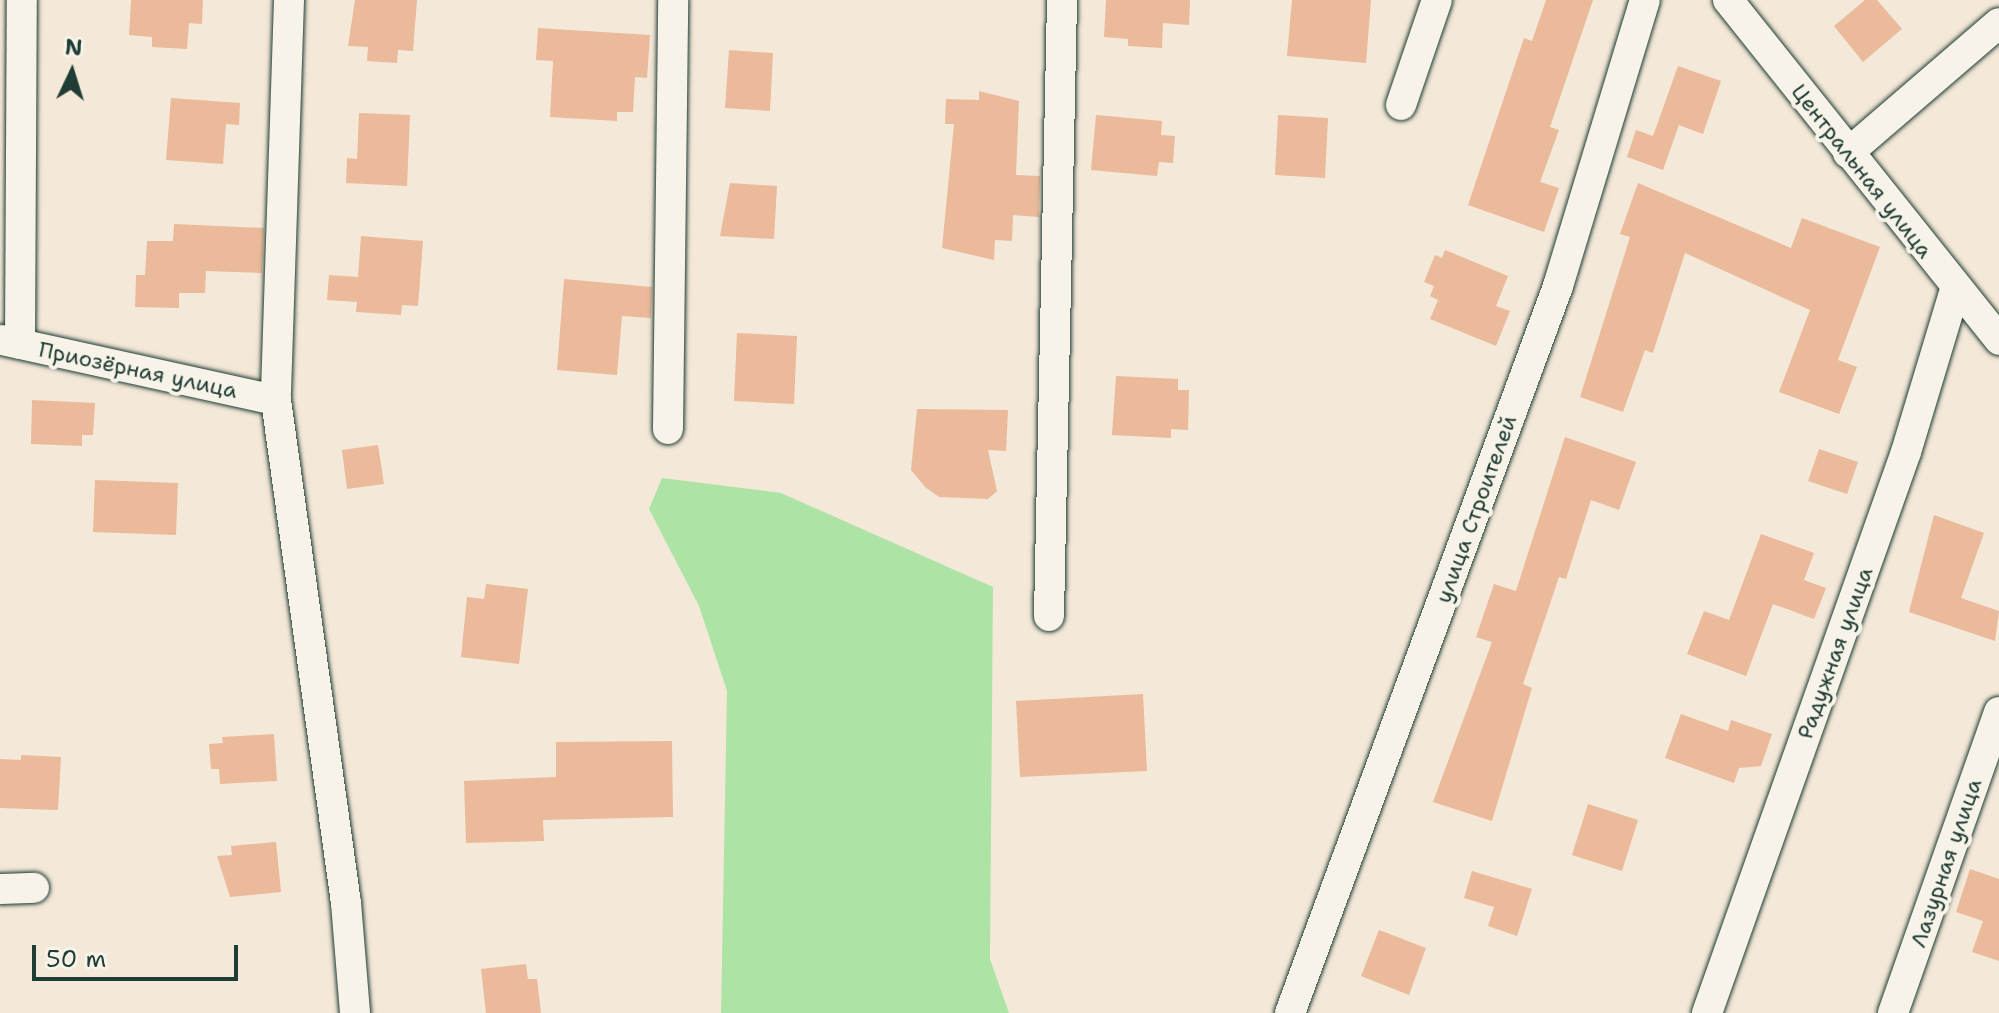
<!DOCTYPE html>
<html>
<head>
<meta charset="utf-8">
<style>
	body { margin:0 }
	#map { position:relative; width:1999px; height:1013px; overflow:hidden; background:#f4e8d8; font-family:"Shantell Sans",sans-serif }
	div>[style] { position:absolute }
	.green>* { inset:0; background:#aee3a6 }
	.building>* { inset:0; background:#eaba9a }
	.roads { filter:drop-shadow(0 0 2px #1f3d34) drop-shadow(0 0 2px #1f3d34) }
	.minor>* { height:30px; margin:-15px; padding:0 15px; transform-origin:15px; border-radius:15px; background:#f7f3e8 }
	span { translate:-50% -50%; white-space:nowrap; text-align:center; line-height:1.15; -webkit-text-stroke:8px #f7f3e8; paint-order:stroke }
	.street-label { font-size:22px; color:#1f3d34 }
	.north { position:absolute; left:32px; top:32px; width:80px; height:80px; -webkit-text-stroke:6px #f7f3e8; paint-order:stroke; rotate:4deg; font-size:22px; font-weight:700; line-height:32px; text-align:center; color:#1f3d34 }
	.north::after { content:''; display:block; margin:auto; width:28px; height:36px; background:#1f3d34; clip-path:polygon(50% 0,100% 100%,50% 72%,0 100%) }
	.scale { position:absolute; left:32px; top:945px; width:206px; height:36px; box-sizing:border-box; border:4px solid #1f3d34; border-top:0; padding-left:10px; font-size:24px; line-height:28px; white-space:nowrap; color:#1f3d34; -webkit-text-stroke:6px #f7f3e8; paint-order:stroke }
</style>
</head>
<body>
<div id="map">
	<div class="green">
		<i style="clip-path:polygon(662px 478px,781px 493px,993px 587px,990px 959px,1009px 1013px,721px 1013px,727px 691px,699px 606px,649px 509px)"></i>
	</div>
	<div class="building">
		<i style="clip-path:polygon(131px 0,203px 0,202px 24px,189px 23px,187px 49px,152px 47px,152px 37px,129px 35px)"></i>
		<i style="clip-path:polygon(355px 0,417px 0,413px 51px,398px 50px,397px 63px,367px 61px,368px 47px,348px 46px)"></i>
		<i style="clip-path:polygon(1106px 0,1190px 0,1189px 25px,1163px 23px,1162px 48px,1128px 46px,1128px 39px,1104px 37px)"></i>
		<i style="clip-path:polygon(1292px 0,1371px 0,1366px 63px,1287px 56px)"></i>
		<i style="clip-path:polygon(1546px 0,1593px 0,1550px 127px,1559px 130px,1540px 182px,1559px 188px,1544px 232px,1468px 205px,1524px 38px,1532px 41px)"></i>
		<i style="clip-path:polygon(1865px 0,1877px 0,1902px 29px,1863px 62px,1834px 26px)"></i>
		<i style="clip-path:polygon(538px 28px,650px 35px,647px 78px,635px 77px,633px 112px,617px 112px,617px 121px,550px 117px,553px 61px,536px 60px)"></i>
		<i style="clip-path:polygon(729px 50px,773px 53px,770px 111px,725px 108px)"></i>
		<i style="clip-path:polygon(1678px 66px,1721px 81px,1703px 134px,1679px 125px,1663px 170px,1627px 157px,1636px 130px,1653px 136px)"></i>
		<i style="clip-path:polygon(979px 91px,1019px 101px,1016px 175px,1040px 176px,1039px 217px,1013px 215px,1012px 241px,995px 240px,994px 260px,942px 248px,954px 124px,945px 124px,946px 99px,979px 100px)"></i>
		<i style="clip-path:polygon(171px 98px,240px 103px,239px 125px,226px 124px,223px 164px,166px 160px)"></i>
		<i style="clip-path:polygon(359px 113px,410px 115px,407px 186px,346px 183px,347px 158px,357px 159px)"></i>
		<i style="clip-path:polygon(1096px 115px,1162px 121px,1161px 135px,1175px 136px,1173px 163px,1159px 162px,1157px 176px,1091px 170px)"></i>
		<i style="clip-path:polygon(1278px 115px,1328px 118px,1325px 178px,1275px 175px)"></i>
		<i style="clip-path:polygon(730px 183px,777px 186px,774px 239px,720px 236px)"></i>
		<i style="clip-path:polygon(1638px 183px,1791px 248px,1802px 218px,1880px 247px,1838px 360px,1857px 367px,1839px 414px,1779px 392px,1810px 310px,1685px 253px,1653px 353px,1645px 350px,1623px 412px,1580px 397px,1630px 237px,1620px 234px)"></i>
		<i style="clip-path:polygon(174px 224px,264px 228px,262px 273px,206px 271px,205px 293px,179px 293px,179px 308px,135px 307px,136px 275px,145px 275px,147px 241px,173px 241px)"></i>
		<i style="clip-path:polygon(361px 236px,423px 241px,418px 306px,402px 305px,401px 315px,356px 312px,357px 302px,327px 300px,329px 275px,358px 277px)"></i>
		<i style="clip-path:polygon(1445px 250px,1508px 276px,1496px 306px,1510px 311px,1496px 346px,1430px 319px,1438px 300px,1430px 296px,1434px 286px,1424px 282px,1435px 255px,1442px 258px)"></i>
		<i style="clip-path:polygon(564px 279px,652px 287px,651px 318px,622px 316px,617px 375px,557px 370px)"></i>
		<i style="clip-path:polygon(737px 333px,797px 336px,794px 404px,734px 401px)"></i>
		<i style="clip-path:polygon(1116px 376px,1178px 379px,1178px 390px,1189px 390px,1188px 430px,1171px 429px,1171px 438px,1112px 435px)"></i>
		<i style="clip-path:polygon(32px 400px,95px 403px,93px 435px,82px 435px,82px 446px,31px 444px)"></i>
		<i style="clip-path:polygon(917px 409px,1008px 410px,1006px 451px,988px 450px,997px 491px,988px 499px,939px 497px,925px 487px,911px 470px)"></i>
		<i style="clip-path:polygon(1565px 437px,1636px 462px,1619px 510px,1591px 500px,1566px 579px,1559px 577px,1523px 684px,1532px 688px,1492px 821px,1433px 802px,1492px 642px,1476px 637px,1494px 584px,1516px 591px)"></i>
		<i style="clip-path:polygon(378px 445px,384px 484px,347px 489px,342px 450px)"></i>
		<i style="clip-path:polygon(1819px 449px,1858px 462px,1847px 494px,1808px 481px)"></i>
		<i style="clip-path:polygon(95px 480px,178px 483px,176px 535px,93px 532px)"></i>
		<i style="clip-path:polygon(1934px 515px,1984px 533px,1961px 598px,1999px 611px,1995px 641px,1909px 612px)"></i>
		<i style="clip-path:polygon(1761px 534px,1814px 553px,1804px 580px,1826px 588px,1814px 619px,1773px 604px,1746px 676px,1687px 654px,1704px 611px,1729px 620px)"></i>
		<i style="clip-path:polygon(486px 584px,528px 589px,519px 664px,461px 657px,467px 597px,484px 599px)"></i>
		<i style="clip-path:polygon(1143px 694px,1147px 771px,1020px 777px,1016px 701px)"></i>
		<i style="clip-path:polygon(1681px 714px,1728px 731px,1731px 720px,1772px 734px,1761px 766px,1739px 768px,1734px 783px,1665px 758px)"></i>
		<i style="clip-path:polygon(274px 734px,277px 781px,220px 784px,219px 769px,211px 769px,209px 744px,223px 743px,222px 737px)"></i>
		<i style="clip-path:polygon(672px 741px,673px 817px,543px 820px,544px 841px,466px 843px,464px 781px,556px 777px,556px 742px)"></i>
		<i style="clip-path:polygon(21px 755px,61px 757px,58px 810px,0 808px,0 759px,21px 760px)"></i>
		<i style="clip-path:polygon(1588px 804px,1638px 820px,1622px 871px,1572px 855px)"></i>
		<i style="clip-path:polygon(276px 842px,281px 892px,230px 897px,217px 856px,232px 855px,231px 846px)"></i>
		<i style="clip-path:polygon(1970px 869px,1999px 879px,1999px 961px,1972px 952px,1983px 921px,1956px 912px)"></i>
		<i style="clip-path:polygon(1472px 871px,1532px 889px,1517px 936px,1488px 926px,1494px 907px,1464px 898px)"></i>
		<i style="clip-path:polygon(1379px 930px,1426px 948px,1409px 995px,1361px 976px)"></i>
		<i style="clip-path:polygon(526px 964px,528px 979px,537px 979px,541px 1013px,486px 1013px,481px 969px)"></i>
	</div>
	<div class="roads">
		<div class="minor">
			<i style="left:289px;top:0;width:400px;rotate:91.9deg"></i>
			<i style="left:276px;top:400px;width:508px;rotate:82.08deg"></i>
			<i style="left:346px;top:903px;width:110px;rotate:85.3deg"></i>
			<i style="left:1728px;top:0;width:435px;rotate:51.4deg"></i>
			<i style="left:1401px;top:105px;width:111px;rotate:-71.1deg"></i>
			<i style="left:1848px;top:153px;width:199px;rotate:-40.7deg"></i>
			<i style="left:2px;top:340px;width:280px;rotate:12.4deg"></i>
			<i style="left:20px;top:344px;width:344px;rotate:-89.7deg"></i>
			<i style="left:668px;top:429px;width:429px;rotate:-89.3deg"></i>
			<i style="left:1049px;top:616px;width:616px;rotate:-88.79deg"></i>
			<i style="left:0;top:889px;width:34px;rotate:-2deg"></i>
			<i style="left:1290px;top:1013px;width:775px;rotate:-69.76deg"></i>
			<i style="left:1558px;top:286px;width:299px;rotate:-73.1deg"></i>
			<i style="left:1707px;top:1013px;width:595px;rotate:-70.47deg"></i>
			<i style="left:1906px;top:452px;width:169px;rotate:-73.2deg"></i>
			<i style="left:1893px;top:1013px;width:319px;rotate:-70.6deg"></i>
		</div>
	</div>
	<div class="street-label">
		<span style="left:1862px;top:171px;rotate:52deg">Центральная улица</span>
		<span style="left:138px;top:370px;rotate:12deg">Приозёрная улица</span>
		<span style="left:1476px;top:509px;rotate:-70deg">улица Строителей</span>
		<span style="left:1835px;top:653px;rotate:-70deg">Радужная улица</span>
		<span style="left:1946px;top:863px;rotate:-71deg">Лазурная улица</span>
	</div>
	<div class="north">N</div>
	<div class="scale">50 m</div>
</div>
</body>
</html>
